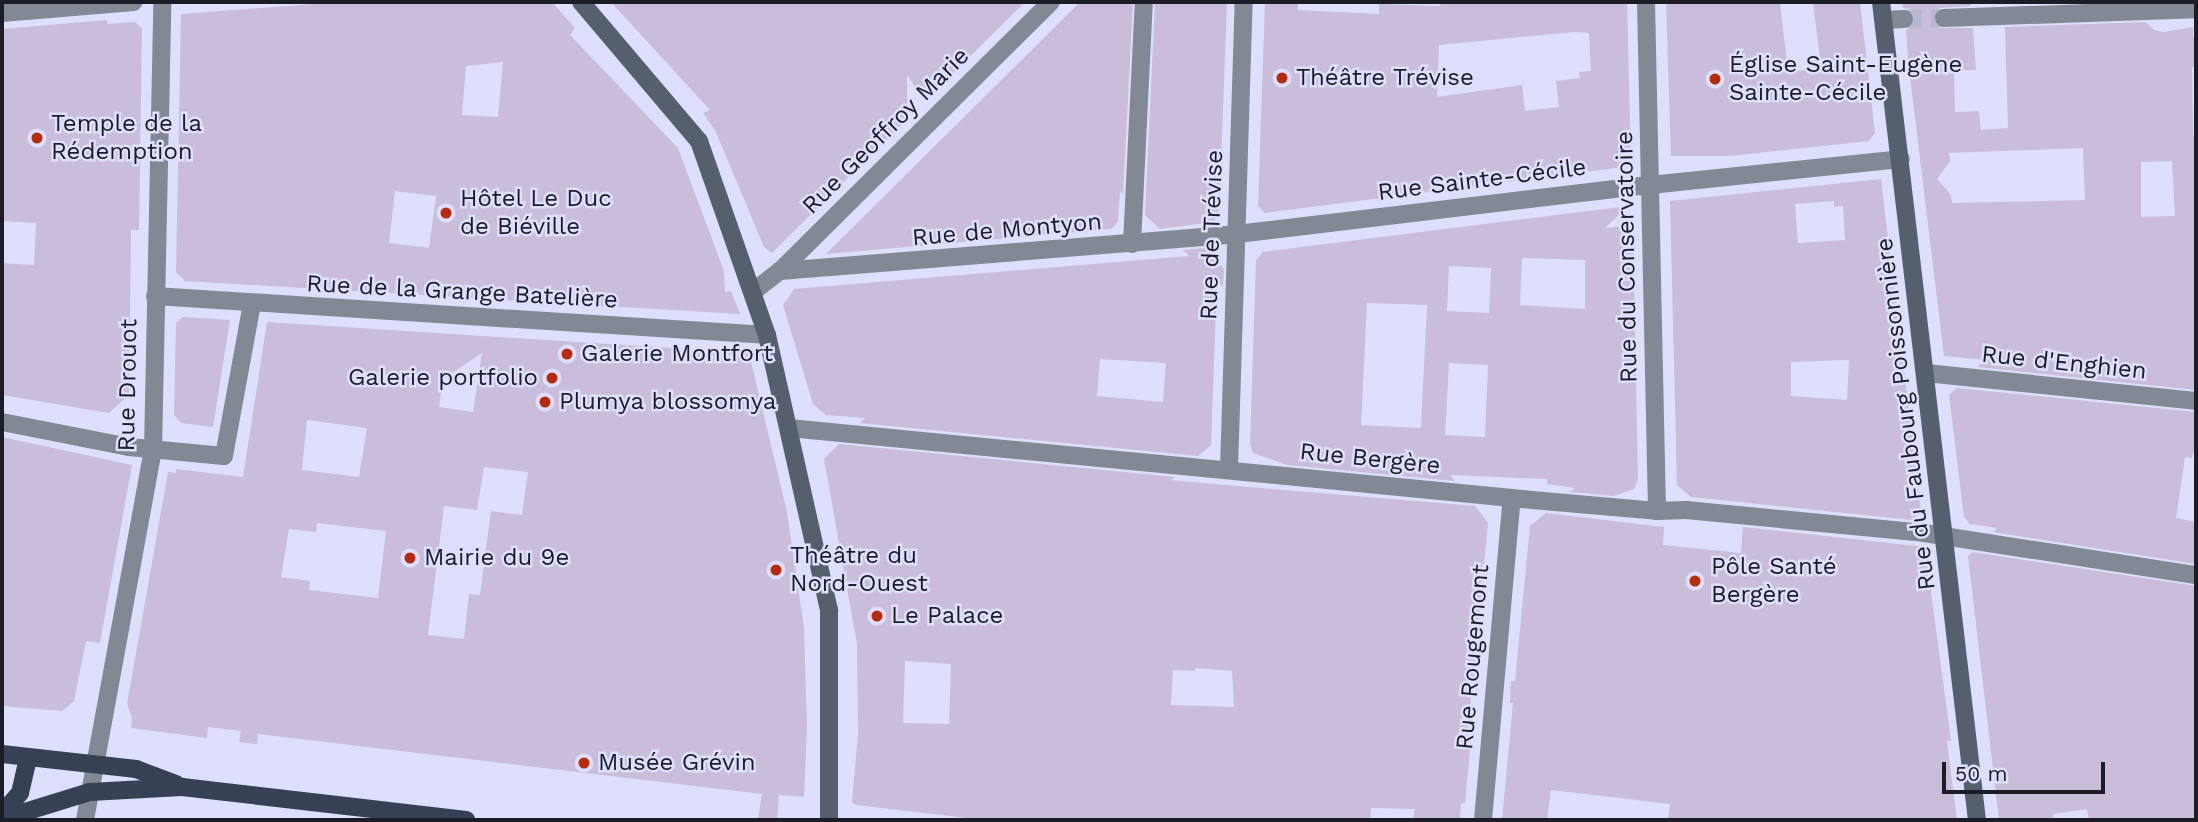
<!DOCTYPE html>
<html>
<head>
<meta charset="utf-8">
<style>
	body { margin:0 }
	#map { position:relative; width:2198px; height:822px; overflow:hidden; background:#dddffd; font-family:"Work Sans",sans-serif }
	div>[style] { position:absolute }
	.building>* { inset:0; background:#c9bdd9 }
	.street-tunnel>* { height:18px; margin-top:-9px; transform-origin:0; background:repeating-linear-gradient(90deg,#b6b8d2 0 18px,transparent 0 27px) }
	.street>* { height:18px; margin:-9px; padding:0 9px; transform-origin:9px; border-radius:9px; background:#828994 }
	.secondary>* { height:18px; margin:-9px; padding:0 9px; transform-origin:9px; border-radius:9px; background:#555f6e }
	.primary>* { height:18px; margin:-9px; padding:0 9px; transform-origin:9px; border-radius:9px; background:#364154 }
	.dots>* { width:19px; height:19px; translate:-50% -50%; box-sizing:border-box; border:4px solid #dddffd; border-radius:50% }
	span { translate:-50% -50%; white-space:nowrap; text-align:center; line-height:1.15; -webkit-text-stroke:5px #dddffd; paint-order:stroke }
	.poi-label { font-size:24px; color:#1c1c27 }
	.left { translate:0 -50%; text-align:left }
	.right { translate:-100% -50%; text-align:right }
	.street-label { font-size:24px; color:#1c1c27 }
	.frame { position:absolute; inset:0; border:4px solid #1c1c27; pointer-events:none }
	.scale { position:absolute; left:1942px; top:762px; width:163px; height:32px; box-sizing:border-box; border:4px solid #1c1c27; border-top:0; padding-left:9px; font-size:21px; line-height:24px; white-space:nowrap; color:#1c1c27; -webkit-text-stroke:5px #dddffd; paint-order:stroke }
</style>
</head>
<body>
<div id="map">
	<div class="building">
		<i style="clip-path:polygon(evenodd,340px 2px,552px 2px,575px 28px,570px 35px,678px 148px,724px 271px,725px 292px,731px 291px,740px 314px,185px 281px,176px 272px,181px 14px,340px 2px,503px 62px,498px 117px,462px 115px,466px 66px,503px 62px,340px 2px,395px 191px,436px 196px,429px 248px,389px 243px,395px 191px)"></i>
		<i style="clip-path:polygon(611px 2px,1025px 2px,925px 101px,907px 75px,907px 119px,772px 253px,764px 247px,715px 130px,703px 113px,710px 110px)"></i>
		<i style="clip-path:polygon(1080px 2px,1133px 2px,1123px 194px,1120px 191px,1118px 222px,1111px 229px,826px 254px)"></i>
		<i style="clip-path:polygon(1155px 2px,1227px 2px,1219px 215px,1213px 222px,1160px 229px,1145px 215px)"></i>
		<i style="clip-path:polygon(evenodd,1265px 2px,1298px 2px,1298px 10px,1379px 14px,1379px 4px,1440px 6px,1441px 2px,1627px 2px,1631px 160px,1624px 167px,1265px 213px,1258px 206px,1265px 2px,1574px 32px,1589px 33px,1591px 71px,1579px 72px,1580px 78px,1556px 81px,1559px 107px,1525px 111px,1522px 85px,1437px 97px,1439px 45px,1574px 32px)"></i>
		<i style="clip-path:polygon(1666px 2px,1780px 2px,1788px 72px,1821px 68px,1813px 2px,1860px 2px,1875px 133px,1869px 141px,1730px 156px,1671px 156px)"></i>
		<i style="clip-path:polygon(evenodd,1902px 2px,1971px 2px,1971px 6px,1939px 8px,1933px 19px,1939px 28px,1973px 28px,1976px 70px,1954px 70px,1955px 112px,1979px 111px,1981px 130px,2008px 128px,2005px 27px,2146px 22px,2154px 30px,2164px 32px,2193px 27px,2193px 37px,2196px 37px,2196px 67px,2192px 67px,2193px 136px,2196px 136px,2196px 390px,1977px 367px,1984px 360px,1944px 356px,1908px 60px,1906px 30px,1914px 25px,1915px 18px,1910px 9px,1903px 8px,1902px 2px,2083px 148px,2085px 200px,1952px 203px,1951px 195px,1937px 179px,1950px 161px,1949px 153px,2083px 148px,1902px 2px,2172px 161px,2175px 216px,2141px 217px,2141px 162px,2172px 161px)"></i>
		<i style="clip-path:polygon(107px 20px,107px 24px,135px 22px,142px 28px,139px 230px,131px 230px,129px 395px,109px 413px,2px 395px,2px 263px,34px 265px,36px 223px,2px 221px,2px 29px)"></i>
		<i style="clip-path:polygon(evenodd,1881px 179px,1921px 512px,1912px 520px,1691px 497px,1677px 485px,1670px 201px,1881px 179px,1834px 201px,1834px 207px,1843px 206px,1845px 240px,1798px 243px,1795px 204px,1834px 201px,1881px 179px,1849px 360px,1847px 400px,1791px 396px,1791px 362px,1849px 360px)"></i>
		<i style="clip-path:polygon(evenodd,1628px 206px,1605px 228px,1633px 225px,1638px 480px,1634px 489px,1614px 496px,1570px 492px,1575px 488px,1547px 484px,1547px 479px,1450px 475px,1455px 481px,1287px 465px,1253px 453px,1250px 444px,1256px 260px,1263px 252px,1628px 206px,1522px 258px,1585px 260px,1585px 309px,1520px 305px,1522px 258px,1628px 206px,1449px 266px,1491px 268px,1489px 313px,1447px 311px,1449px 266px,1628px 206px,1367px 303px,1427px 305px,1421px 428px,1361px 425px,1367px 303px,1628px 206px,1449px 363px,1488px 365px,1485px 437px,1445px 435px,1449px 363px)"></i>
		<i style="clip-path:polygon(evenodd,1206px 248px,1224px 269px,1223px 287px,1217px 281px,1211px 445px,1198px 456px,860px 423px,865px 418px,826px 415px,813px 404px,783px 305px,794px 289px,1189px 256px,1183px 250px,1206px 248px,1100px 359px,1166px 363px,1163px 402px,1097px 396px,1100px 359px)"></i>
		<i style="clip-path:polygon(183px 317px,230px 320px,213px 427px,181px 423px,174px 415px,176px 323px)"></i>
		<i style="clip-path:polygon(evenodd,267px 322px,749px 353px,787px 512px,804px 628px,807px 728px,804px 797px,779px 795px,777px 820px,758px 819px,762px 794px,258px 734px,257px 744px,239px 742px,241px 731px,208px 727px,207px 738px,131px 728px,132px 718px,127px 704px,168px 472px,176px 473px,176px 469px,243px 477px,267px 322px,482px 353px,473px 412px,439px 407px,443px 379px,482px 353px,267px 322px,307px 420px,367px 428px,359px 477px,302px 470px,307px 420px,267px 322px,484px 467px,528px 472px,522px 515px,491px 511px,480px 595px,469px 594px,464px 639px,428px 635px,444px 506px,477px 510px,484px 467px,267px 322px,317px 523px,386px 531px,378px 598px,309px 590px,310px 581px,281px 577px,289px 529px,316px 532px,317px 523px)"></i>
		<i style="clip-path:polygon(1957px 388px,2196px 412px,2196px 454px,2193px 453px,2192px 458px,2185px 457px,2176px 518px,2196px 522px,2196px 564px,1993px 532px,1997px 528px,1970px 524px,1964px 517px,1949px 395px)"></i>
		<i style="clip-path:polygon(2px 437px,132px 465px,100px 643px,86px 641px,74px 701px,62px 711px,2px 706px)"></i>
		<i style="clip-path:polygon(evenodd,839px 444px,1175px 477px,1171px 480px,1225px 485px,1475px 506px,1488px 523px,1467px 741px,1471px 741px,1468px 771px,1465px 803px,1461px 803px,1460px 820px,1413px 820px,1415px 809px,1371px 808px,1370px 820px,984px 820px,856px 805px,852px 802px,858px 734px,857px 644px,824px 459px,839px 444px,905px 661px,951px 664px,949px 724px,903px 723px,905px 661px,839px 444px,1195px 668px,1232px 671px,1234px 707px,1171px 705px,1173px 670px,1195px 671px,1195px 668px)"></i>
		<i style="clip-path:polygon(1546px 513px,1664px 527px,1663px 545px,1741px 553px,1743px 527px,1925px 547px,1951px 741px,1947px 741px,1957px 820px,1668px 820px,1670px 804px,1551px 790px,1547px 820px,1502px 820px,1513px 703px,1510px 703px,1511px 681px,1515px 681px,1530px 526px)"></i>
		<i style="clip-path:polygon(1972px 552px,2196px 586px,2196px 820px,2089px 820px,2087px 809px,2053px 814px,2054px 817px,2042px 820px,1999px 820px,1968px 556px)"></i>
	</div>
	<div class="street-tunnel">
		<i style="left:1904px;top:19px;width:40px;rotate:-1.4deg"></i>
	</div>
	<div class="street">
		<i style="left:1646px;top:2px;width:509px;rotate:88.76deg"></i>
		<i style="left:2px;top:13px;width:132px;rotate:-4.8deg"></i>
		<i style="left:1944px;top:18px;width:252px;rotate:-2deg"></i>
		<i style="left:1884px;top:20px;width:20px;rotate:-3deg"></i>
		<i style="left:1132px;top:244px;width:242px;rotate:-87.2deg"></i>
		<i style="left:780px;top:271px;width:458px;rotate:-4.6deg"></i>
		<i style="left:1237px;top:234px;width:416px;rotate:-6.8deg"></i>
		<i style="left:1650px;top:185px;width:252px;rotate:-5.9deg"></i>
		<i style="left:754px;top:291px;width:33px;rotate:-38deg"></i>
		<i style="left:780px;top:271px;width:382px;rotate:-44.8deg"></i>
		<i style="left:155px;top:296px;width:613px;rotate:3.65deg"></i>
		<i style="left:1926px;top:373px;width:271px;rotate:5.9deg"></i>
		<i style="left:2px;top:422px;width:129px;rotate:11.1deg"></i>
		<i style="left:129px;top:447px;width:95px;rotate:5.4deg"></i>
		<i style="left:224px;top:456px;width:155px;rotate:-79.6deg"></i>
		<i style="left:789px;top:428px;width:746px;rotate:5.53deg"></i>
		<i style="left:1532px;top:500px;width:125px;rotate:5deg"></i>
		<i style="left:1657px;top:511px;width:29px;rotate:-2deg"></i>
		<i style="left:1686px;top:510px;width:239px;rotate:5.5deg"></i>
		<i style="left:1924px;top:533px;width:275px;rotate:8.8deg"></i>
		<i style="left:1229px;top:469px;width:467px;rotate:-88.2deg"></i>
		<i style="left:85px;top:820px;width:376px;rotate:-79.6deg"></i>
		<i style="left:153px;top:450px;width:448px;rotate:-88.8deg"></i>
		<i style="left:1483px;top:820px;width:323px;rotate:-84.9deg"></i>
	</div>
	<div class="secondary">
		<i style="left:581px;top:2px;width:182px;rotate:49.7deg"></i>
		<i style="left:699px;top:141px;width:206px;rotate:70.7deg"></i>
		<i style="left:767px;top:335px;width:283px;rotate:77.3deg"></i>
		<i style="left:829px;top:611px;width:209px;rotate:90deg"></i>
		<i style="left:1881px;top:2px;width:824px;rotate:83.31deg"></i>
	</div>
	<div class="primary">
		<i style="left:2px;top:754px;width:135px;rotate:6.4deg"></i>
		<i style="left:136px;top:769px;width:43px;rotate:20.6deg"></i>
		<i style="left:2px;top:813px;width:27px;rotate:-48deg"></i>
		<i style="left:20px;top:793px;width:37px;rotate:-77deg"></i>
		<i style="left:2px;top:819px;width:92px;rotate:-17.1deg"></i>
		<i style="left:90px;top:792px;width:92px;rotate:-3.1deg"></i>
		<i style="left:182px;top:787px;width:286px;rotate:6.6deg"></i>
	</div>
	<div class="dots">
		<i style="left:1282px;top:78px;background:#b72b0d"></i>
		<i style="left:1715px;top:79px;background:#b72b0d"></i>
		<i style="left:37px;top:138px;background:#b72b0d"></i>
		<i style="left:446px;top:213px;background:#b72b0d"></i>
		<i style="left:567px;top:354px;background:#b72b0d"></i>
		<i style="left:552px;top:378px;background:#b72b0d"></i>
		<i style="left:545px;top:402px;background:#b72b0d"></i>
		<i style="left:410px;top:558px;background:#b72b0d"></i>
		<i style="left:776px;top:570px;background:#b72b0d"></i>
		<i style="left:1695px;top:581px;background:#b72b0d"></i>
		<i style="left:877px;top:616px;background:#b72b0d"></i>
		<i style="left:584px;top:763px;background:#b72b0d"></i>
	</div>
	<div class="poi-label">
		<span class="left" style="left:1729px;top:79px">Église Saint-Eugène<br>Sainte-Cécile</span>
		<span class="left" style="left:1296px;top:78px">Théâtre Trévise</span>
		<span class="left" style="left:51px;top:138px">Temple de la<br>Rédemption</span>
		<span class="left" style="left:460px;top:213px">Hôtel Le Duc<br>de Biéville</span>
		<span class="left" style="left:581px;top:354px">Galerie Montfort</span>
		<span class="right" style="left:538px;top:378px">Galerie portfolio</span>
		<span class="left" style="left:559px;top:402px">Plumya blossomya</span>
		<span class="left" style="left:790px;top:570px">Théâtre du<br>Nord-Ouest</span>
		<span class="left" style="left:424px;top:558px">Mairie du 9e</span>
		<span class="left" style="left:1711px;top:581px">Pôle Santé<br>Bergère</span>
		<span class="left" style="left:891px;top:616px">Le Palace</span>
		<span class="left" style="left:598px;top:763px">Musée Grévin</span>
	</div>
	<div class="street-label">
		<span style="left:886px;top:131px;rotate:-45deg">Rue Geoffroy Marie</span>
		<span style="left:1482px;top:180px;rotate:-7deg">Rue Sainte-Cécile</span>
		<span style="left:1007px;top:230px;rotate:-5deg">Rue de Montyon</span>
		<span style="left:1212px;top:235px;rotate:-88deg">Rue de Trévise</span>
		<span style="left:1627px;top:257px;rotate:-91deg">Rue du Conservatoire</span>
		<span style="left:462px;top:292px;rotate:3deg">Rue de la Grange Batelière</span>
		<span style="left:2064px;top:363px;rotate:6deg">Rue d'Enghien</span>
		<span style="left:128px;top:385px;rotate:-89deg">Rue Drouot</span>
		<span style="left:1906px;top:414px;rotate:-97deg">Rue du Faubourg Poissonnière</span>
		<span style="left:1370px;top:459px;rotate:6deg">Rue Bergère</span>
		<span style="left:1473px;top:657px;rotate:-85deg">Rue Rougemont</span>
	</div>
	<div class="frame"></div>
	<div class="scale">50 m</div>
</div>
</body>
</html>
